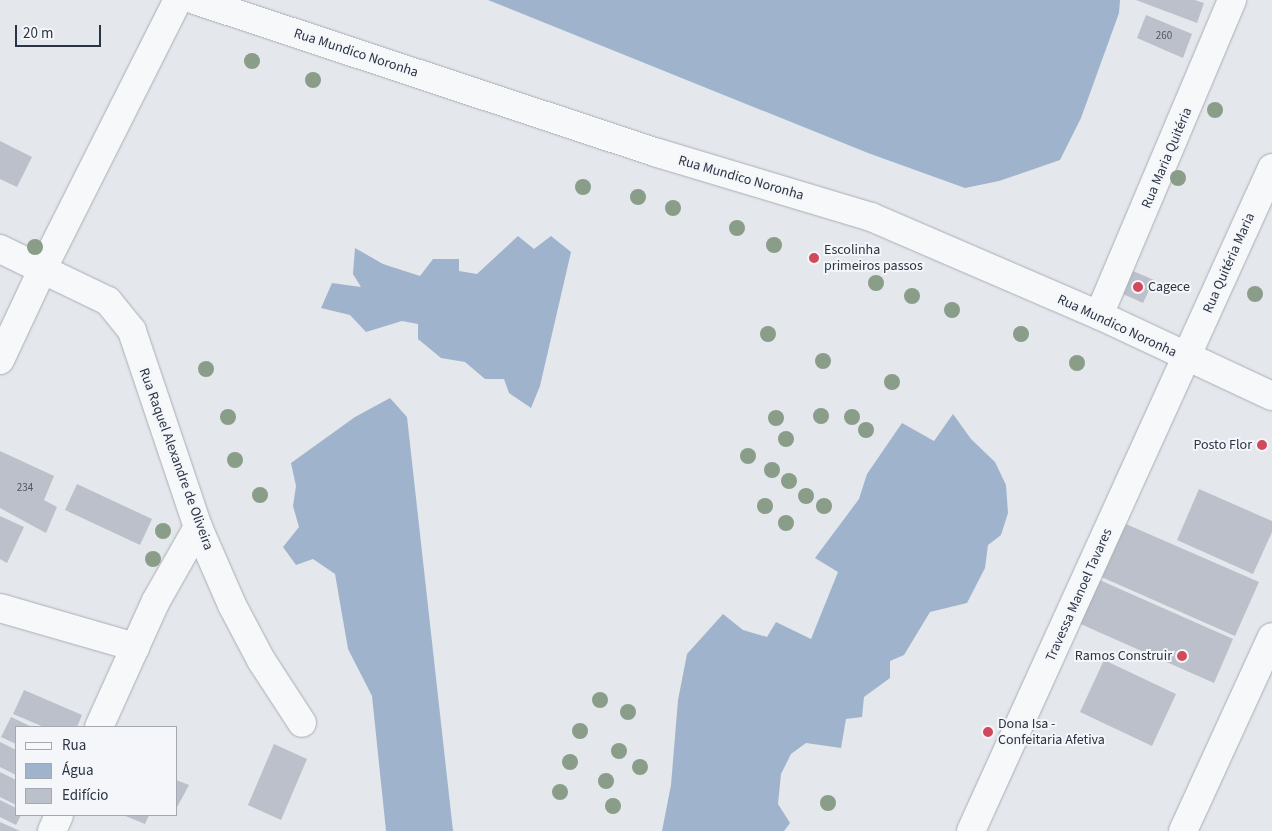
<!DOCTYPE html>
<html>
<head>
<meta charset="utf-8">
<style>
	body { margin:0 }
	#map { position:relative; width:1272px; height:831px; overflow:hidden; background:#e4e7ec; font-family:"Source Sans 3",sans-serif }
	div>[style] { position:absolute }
	.water>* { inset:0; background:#9fb4cc }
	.building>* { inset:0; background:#bbc0ca }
	.roads { filter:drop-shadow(0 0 1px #a9aeb7) drop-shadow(0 0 1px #a9aeb7) }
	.minor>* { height:28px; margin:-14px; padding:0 14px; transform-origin:14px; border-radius:14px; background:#f7f8fa }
	.tertiary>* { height:28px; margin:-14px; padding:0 14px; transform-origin:14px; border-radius:14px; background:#f7f8fa }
	.trees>* { width:16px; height:16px; margin:-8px; border-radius:50%; background:#899d89 }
	.dots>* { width:14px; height:14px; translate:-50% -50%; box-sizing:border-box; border:2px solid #f4f6f9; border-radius:50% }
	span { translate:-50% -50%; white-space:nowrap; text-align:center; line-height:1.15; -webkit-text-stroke:4px #f4f6f9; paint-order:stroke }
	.number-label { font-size:11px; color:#4f5766 }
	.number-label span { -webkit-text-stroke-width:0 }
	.street-label { font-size:14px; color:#2b3445 }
	.poi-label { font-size:14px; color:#2b3445 }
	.left { translate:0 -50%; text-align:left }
	.right { translate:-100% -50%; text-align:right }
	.legend { position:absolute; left:15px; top:726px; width:162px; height:90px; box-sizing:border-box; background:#f4f6f9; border:1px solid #a4a8b1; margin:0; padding:6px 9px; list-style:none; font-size:15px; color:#2b3445 }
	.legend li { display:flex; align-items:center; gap:10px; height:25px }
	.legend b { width:25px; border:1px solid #a4a8b1 }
	.scale { position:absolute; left:15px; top:25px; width:86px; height:22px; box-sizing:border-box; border:2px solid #2b3445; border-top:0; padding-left:6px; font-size:15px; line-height:18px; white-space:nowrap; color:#2b3445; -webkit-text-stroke:4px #f4f6f9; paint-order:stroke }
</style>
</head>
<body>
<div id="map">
	<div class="water">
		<i style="clip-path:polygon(488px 0,1120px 0,1119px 13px,1081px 118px,1060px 160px,999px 181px,965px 188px,868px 153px)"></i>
		<i style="clip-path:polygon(518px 236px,534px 249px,551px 236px,571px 252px,540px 386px,531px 408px,509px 393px,504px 379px,485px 379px,465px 362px,441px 358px,418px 339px,418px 324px,402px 321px,366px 332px,350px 315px,321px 308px,332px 283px,361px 287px,353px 274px,355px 248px,383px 264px,420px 276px,433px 259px,459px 259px,459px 271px,477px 274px)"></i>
		<i style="clip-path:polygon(390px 398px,407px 417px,453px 831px,386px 831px,372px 696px,348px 649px,335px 574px,313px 559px,296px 565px,283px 547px,299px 527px,293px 506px,296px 486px,291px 463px,355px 417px)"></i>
		<i style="clip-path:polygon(953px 414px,971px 439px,995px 462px,1006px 485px,1008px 513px,1001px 535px,988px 545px,985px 568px,967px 603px,930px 612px,904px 655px,890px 661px,890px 678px,864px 697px,862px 717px,846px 719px,841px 748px,806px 743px,791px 754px,781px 774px,778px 804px,790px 823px,784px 831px,662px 831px,671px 785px,678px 700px,687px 654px,723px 614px,743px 630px,767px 637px,776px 622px,811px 639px,838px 572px,815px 558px,859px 499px,867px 474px,902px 423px,934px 441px)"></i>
	</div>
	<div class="building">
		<i style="clip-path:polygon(1136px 0,1195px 0,1204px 3px,1197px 23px)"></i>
		<i style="clip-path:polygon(1146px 15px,1192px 34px,1183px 58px,1137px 38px)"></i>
		<i style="clip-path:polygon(0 141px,32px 157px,17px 187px,0 179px)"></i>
		<i style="clip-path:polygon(1133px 271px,1154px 280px,1143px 303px,1123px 294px)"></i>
		<i style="clip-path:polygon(0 451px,54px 476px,44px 500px,57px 507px,46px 533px,0 508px)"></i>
		<i style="clip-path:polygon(77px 484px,152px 519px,140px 545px,65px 510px)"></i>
		<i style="clip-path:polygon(1199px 489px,1272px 521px,1272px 532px,1253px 574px,1177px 540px)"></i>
		<i style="clip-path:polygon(0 516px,24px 527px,7px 563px,0 559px)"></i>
		<i style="clip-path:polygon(1119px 521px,1259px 582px,1235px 636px,1097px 575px)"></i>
		<i style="clip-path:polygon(1095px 578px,1233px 639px,1214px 683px,1076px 622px)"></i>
		<i style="clip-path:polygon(1104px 660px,1176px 694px,1152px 746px,1080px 712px)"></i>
		<i style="clip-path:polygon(24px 690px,82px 715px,77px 727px,44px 727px,13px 714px)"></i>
		<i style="clip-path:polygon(11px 717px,32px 727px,16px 727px,16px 744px,1px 737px)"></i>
		<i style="clip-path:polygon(0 742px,16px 750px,16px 775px,0 767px)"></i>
		<i style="clip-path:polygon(274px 744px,307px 759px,281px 820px,248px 805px)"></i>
		<i style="clip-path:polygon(0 772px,16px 780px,16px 805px,0 797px)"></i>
		<i style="clip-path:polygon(176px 780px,189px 785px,176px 809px)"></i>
		<i style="clip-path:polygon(0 800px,16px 808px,16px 815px,21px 815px,16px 825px,0 817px)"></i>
		<i style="clip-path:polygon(123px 815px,149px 815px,145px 824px)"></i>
		<i style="clip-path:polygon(0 822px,20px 831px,0 831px)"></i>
	</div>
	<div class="roads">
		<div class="minor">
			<i style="left:0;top:249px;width:120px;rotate:25.7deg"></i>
			<i style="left:108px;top:301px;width:38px;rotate:51deg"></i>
			<i style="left:132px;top:331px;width:207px;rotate:71.4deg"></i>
			<i style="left:198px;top:527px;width:85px;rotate:66.4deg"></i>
			<i style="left:232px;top:605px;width:62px;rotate:62.2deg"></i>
			<i style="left:261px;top:660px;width:75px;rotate:56.9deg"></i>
			<i style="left:1099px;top:315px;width:342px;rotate:-67.1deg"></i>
			<i style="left:0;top:360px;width:102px;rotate:-64.9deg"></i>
			<i style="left:43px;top:268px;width:300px;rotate:-63.3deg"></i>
			<i style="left:0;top:608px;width:141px;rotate:16.1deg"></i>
			<i style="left:99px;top:727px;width:138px;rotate:-65.7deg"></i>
			<i style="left:156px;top:601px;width:85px;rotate:-60.4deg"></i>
			<i style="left:52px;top:831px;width:17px;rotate:-66deg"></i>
			<i style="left:971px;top:831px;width:728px;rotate:-65.58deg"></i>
			<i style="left:1183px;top:831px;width:213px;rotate:-65.4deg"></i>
		</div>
		<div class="tertiary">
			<i style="left:195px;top:0;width:488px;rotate:18.3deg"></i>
			<i style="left:658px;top:153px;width:222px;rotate:16.7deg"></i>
			<i style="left:871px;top:217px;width:248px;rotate:23.3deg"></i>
			<i style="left:1099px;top:315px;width:191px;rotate:25.1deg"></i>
		</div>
	</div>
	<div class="trees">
		<i style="left:252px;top:61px"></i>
		<i style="left:313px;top:80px"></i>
		<i style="left:1215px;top:110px"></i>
		<i style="left:1178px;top:178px"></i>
		<i style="left:583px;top:187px"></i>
		<i style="left:638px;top:197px"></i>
		<i style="left:673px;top:208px"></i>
		<i style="left:737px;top:228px"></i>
		<i style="left:774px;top:245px"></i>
		<i style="left:35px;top:247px"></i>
		<i style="left:876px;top:283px"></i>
		<i style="left:1255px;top:294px"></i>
		<i style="left:912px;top:296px"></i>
		<i style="left:952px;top:310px"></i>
		<i style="left:768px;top:334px"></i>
		<i style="left:1021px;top:334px"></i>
		<i style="left:823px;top:361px"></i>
		<i style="left:1077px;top:363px"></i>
		<i style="left:206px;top:369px"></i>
		<i style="left:892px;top:382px"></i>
		<i style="left:821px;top:416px"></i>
		<i style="left:228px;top:417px"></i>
		<i style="left:852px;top:417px"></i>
		<i style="left:776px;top:418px"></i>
		<i style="left:866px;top:430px"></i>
		<i style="left:786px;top:439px"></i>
		<i style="left:748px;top:456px"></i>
		<i style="left:235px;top:460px"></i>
		<i style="left:772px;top:470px"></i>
		<i style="left:789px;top:481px"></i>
		<i style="left:260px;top:495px"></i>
		<i style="left:806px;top:496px"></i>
		<i style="left:765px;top:506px"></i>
		<i style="left:824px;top:506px"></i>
		<i style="left:786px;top:523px"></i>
		<i style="left:163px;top:531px"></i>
		<i style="left:153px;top:559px"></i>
		<i style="left:600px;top:700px"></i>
		<i style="left:628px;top:712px"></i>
		<i style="left:580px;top:731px"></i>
		<i style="left:619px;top:751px"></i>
		<i style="left:570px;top:762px"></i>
		<i style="left:640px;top:767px"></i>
		<i style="left:606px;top:781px"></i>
		<i style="left:560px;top:792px"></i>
		<i style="left:828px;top:803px"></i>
		<i style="left:613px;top:806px"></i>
	</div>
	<div class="dots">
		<i style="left:814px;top:258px;background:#d1495b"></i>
		<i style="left:1138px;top:287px;background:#d1495b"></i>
		<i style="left:1262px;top:445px;background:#d1495b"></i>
		<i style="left:1182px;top:656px;background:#d1495b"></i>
		<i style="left:988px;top:732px;background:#d1495b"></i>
	</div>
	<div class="number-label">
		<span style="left:1164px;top:36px">260</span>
		<span style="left:25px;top:488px">234</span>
	</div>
	<div class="street-label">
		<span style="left:356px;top:53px;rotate:18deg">Rua Mundico Noronha</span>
		<span style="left:1167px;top:158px;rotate:-67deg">Rua Maria Quitéria</span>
		<span style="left:741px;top:178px;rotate:16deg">Rua Mundico Noronha</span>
		<span style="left:1229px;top:263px;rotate:-66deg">Rua Quitéria Maria</span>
		<span style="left:1117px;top:326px;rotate:25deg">Rua Mundico Noronha</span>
		<span style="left:176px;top:459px;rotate:70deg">Rua Raquel Alexandre de Oliveira</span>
		<span style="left:1079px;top:595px;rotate:-66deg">Travessa Manoel Tavares</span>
	</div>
	<div class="poi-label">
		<span class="left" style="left:824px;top:258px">Escolinha<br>primeiros passos</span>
		<span class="left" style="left:1148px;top:287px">Cagece</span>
		<span class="right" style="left:1252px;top:445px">Posto Flor</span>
		<span class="right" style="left:1172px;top:656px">Ramos Construir</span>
		<span class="left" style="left:998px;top:732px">Dona Isa -<br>Confeitaria Afetiva</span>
	</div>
	<ul class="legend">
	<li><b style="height:6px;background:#f7f8fa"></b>Rua</li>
	<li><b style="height:14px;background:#9fb4cc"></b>Água</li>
	<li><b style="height:14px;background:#bbc0ca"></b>Edifício</li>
	</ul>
	<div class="scale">20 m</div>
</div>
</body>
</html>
